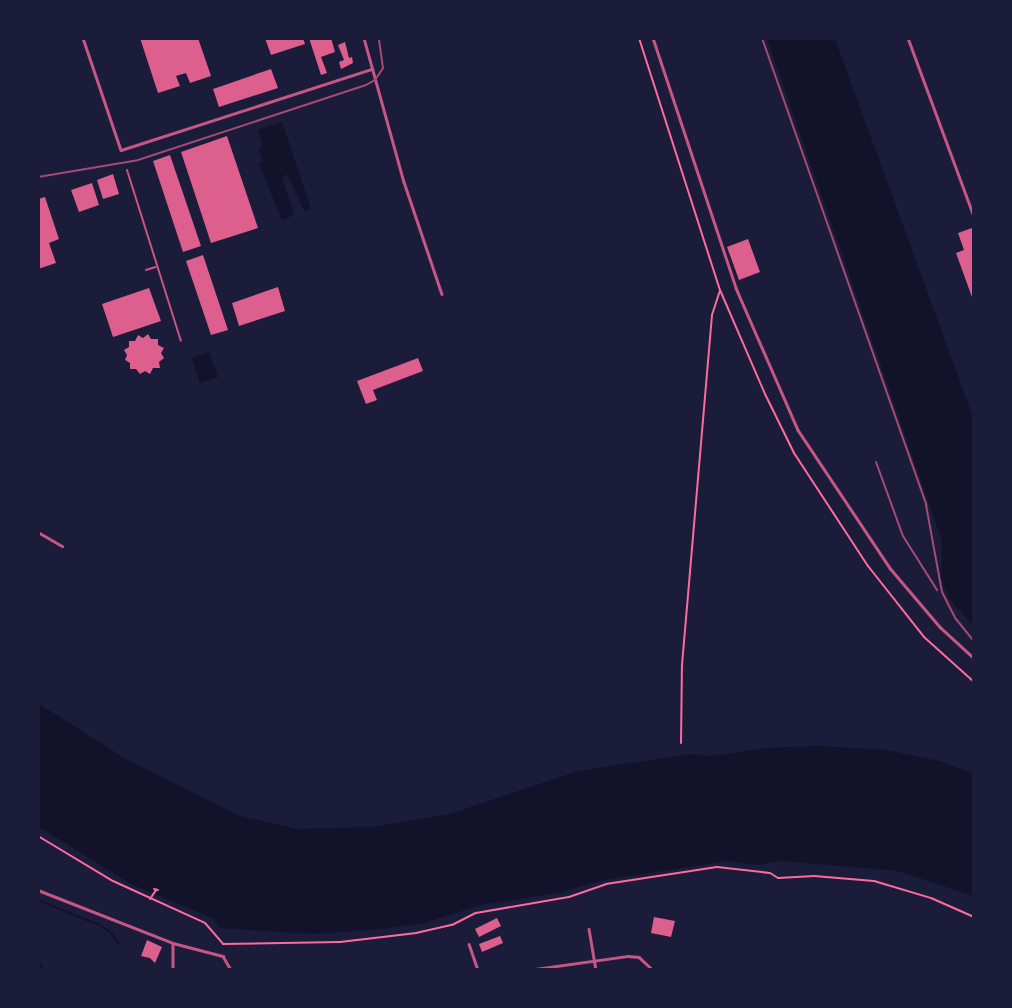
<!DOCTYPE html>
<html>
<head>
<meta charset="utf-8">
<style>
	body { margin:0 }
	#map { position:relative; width:1012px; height:1008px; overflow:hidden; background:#1b1b3a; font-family:"Open Sans",sans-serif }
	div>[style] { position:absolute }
	.water>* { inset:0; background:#12122b }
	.stream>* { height:2px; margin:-1px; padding:0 1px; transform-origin:1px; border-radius:1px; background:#12122b }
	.building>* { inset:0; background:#dd5f8e }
	.path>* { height:2px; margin:-1px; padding:0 1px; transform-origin:1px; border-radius:1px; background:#ff6b9d }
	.service>* { height:2px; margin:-1px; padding:0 1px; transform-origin:1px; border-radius:1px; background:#c65784 }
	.minor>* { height:2.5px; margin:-1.25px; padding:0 1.25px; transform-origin:1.25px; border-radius:1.25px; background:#c65784 }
	.tram>* { height:2px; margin:-1px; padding:0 1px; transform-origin:1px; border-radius:1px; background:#a44b75 }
	.rail>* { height:2px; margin:-1px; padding:0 1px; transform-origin:1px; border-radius:1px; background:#a44b75 }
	span { translate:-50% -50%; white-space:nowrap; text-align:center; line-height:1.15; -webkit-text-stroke:5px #1b1b3a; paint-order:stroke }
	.frame { position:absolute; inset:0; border:40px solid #1b1b3a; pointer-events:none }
</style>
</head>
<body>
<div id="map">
	<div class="water">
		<i style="clip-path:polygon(767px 39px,835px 39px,973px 417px,973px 626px,948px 597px,941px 577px,942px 541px)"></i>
		<i style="clip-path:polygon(282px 122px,311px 209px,305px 212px,287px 174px,282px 177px,294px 215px,282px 220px,259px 164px,263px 162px,259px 149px,263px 147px,258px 130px)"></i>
		<i style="clip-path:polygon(209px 352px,218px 377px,200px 383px,192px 358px)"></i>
		<i style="clip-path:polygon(38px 703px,126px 759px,193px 793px,240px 816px,298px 829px,373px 827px,450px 814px,578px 771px,691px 754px,712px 756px,768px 748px,817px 746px,887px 750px,939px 761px,973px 773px,973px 896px,898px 871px,781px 861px,757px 865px,727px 861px,603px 880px,562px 892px,481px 905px,424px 923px,380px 929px,313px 934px,220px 928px,212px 918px,133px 885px,39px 827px)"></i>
	</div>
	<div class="stream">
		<i style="left:38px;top:900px;width:66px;rotate:22.3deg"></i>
		<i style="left:99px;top:925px;width:13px;rotate:32deg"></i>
		<i style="left:110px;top:932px;width:16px;rotate:52deg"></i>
		<i style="left:38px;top:961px;width:10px;rotate:61deg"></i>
	</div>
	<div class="building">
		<i style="clip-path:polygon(140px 38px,198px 38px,211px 76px,190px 83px,186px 73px,176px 76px,180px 86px,158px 93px)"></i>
		<i style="clip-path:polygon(265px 38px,303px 38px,305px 44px,271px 55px)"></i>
		<i style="clip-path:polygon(309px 38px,331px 38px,335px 52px,321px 57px,327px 73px,321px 75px)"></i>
		<i style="clip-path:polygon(345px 42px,349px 58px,352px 57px,353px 63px,341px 69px,339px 62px,344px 60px,338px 45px)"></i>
		<i style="clip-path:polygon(271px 69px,278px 88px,219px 107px,213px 89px)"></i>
		<i style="clip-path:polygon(227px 136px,258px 228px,211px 243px,181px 152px)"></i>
		<i style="clip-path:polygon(170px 155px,201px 246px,183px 252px,153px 161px)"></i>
		<i style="clip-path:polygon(113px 174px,119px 194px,103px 199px,97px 180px)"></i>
		<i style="clip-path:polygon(92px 183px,99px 205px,79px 212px,71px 190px)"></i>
		<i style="clip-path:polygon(45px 197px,59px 239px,49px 243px,56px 263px,38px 269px,38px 199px)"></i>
		<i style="clip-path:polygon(972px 228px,974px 233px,973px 300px,956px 253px,964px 250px,958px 233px)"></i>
		<i style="clip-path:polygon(748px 239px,760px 272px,739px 280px,727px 247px)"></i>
		<i style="clip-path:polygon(203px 255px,228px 330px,211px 335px,186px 261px)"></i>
		<i style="clip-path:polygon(278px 287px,285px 311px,239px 326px,232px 303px)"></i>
		<i style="clip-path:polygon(149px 288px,161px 321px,113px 337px,102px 304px)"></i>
		<i style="clip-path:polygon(148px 334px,151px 339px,158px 339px,158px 345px,164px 348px,161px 353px,164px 358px,159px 362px,160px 368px,153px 368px,150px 374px,145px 371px,140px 374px,136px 369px,130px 369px,130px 363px,125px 360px,127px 355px,124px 350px,129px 347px,129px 341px,135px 341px,138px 335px,143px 338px)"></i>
		<i style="clip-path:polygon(418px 358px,423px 371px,373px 390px,377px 400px,366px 404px,357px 381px)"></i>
		<i style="clip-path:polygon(654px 917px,675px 921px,671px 937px,651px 933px)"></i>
		<i style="clip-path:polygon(497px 918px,501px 926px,479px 937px,475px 929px)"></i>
		<i style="clip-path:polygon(500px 936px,503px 943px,482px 952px,479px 944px)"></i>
		<i style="clip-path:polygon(147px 940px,162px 947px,155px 963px,150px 958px,141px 956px)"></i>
	</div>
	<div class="path">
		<i style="left:639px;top:38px;width:265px;rotate:72.2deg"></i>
		<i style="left:720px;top:290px;width:113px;rotate:66.6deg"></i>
		<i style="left:765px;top:394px;width:66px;rotate:63.8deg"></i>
		<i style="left:794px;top:453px;width:135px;rotate:56.8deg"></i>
		<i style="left:868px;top:566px;width:90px;rotate:51.7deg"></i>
		<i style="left:924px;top:637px;width:67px;rotate:42deg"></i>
		<i style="left:681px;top:743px;width:78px;rotate:-89.3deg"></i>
		<i style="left:682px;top:665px;width:351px;rotate:-85.1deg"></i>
		<i style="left:712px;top:315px;width:25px;rotate:-72deg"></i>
		<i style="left:38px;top:836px;width:87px;rotate:31deg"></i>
		<i style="left:113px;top:881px;width:101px;rotate:24.5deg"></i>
		<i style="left:205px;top:923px;width:28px;rotate:49deg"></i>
		<i style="left:223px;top:944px;width:117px;rotate:-1deg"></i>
		<i style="left:340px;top:942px;width:77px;rotate:-6.8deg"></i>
		<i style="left:416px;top:933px;width:37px;rotate:-13deg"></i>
		<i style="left:452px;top:925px;width:27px;rotate:-27deg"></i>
		<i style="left:476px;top:913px;width:94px;rotate:-9.8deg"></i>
		<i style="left:569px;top:897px;width:39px;rotate:-19deg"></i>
		<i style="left:606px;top:884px;width:112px;rotate:-8.7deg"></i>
		<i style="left:717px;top:867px;width:53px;rotate:6.5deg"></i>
		<i style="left:770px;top:873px;width:9px;rotate:32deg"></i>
		<i style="left:778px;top:878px;width:36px;rotate:-3deg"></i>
		<i style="left:814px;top:876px;width:60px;rotate:4.8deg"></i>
		<i style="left:874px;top:881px;width:59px;rotate:16.6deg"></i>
		<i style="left:931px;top:898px;width:47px;rotate:23.8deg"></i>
		<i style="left:154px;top:889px;width:4px;rotate:14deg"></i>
		<i style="left:150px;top:899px;width:11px;rotate:-56deg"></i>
	</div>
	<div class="service">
		<i style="left:127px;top:170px;width:179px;rotate:72.5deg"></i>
		<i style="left:146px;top:270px;width:10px;rotate:-17deg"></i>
	</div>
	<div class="minor">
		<i style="left:83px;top:38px;width:118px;rotate:71.3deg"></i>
		<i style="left:121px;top:150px;width:264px;rotate:-17.9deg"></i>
		<i style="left:364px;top:38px;width:149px;rotate:74.5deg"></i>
		<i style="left:404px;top:182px;width:118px;rotate:71.3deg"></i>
		<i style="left:653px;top:38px;width:263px;rotate:71.6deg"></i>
		<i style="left:736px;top:288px;width:155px;rotate:66.4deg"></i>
		<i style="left:798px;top:430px;width:166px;rotate:56.3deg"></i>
		<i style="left:890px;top:568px;width:77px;rotate:49.7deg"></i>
		<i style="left:940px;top:627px;width:46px;rotate:42.4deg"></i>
		<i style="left:908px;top:38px;width:190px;rotate:69.7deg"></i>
		<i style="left:38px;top:40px;width:2px;rotate:-63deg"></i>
		<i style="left:38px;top:532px;width:28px;rotate:30deg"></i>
		<i style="left:38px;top:890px;width:145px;rotate:21.4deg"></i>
		<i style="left:173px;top:943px;width:52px;rotate:14.6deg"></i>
		<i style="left:223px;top:956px;width:16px;rotate:60deg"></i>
		<i style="left:589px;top:929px;width:42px;rotate:80.3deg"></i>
		<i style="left:173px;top:943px;width:27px;rotate:90deg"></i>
		<i style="left:469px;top:944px;width:28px;rotate:71deg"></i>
		<i style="left:528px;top:970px;width:101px;rotate:-8deg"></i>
		<i style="left:628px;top:956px;width:11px;rotate:5deg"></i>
		<i style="left:639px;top:957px;width:19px;rotate:43deg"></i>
	</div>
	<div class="tram">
		<i style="left:38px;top:177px;width:101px;rotate:-9.6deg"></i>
		<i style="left:138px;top:160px;width:240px;rotate:-18.2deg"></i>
		<i style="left:366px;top:85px;width:10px;rotate:-29deg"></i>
		<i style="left:375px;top:80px;width:14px;rotate:-56deg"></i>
		<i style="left:383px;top:68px;width:30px;rotate:-98deg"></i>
	</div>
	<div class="rail">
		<i style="left:762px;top:38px;width:495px;rotate:70.6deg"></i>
		<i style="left:926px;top:505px;width:88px;rotate:79.6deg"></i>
		<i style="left:942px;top:592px;width:30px;rotate:63deg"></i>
		<i style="left:956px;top:619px;width:28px;rotate:51deg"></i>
		<i style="left:876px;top:462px;width:79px;rotate:70deg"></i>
		<i style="left:903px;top:536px;width:64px;rotate:57.8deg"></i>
	</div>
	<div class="frame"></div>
</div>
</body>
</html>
